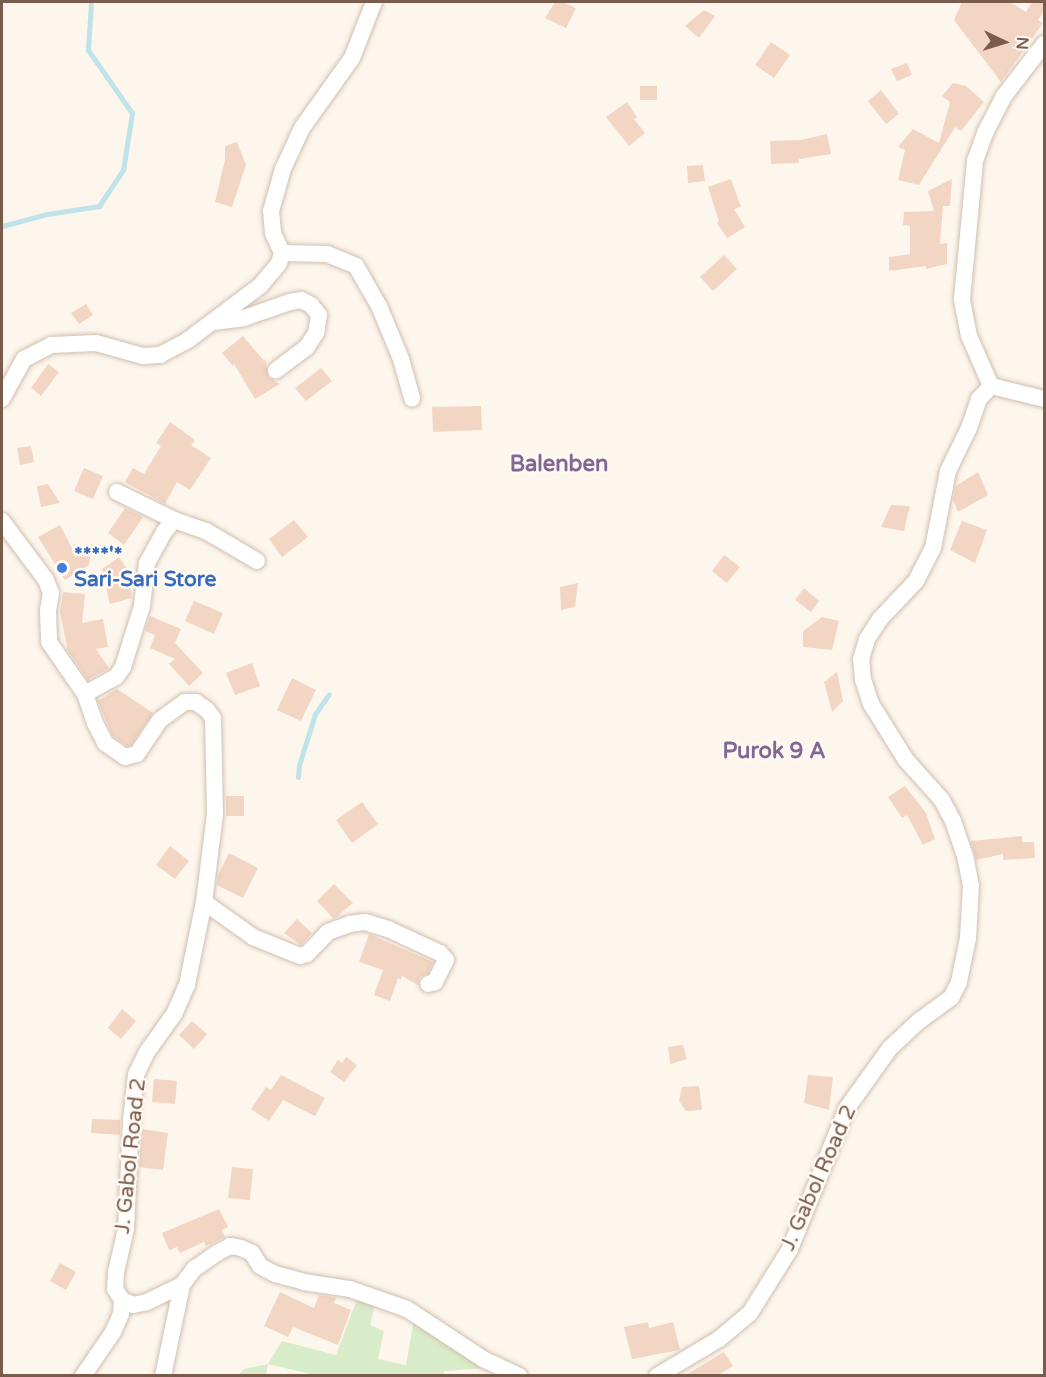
<!DOCTYPE html>
<html>
<head>
<meta charset="utf-8">
<style>
	body { margin:0 }
	#map { position:relative; width:1046px; height:1377px; overflow:hidden; background:#fdf6ec; font-family:"Varela Round",sans-serif }
	div>[style] { position:absolute }
	.green>* { inset:0; background:#d8ecc9 }
	.stream>* { height:5px; margin:-2.5px; padding:0 2.5px; transform-origin:2.5px; border-radius:2.5px; background:#bfe3e8 }
	.building>* { inset:0; background:#f3d5c3 }
	.roads { filter:drop-shadow(0 0 2px #d1beb0) drop-shadow(0 0 2px #d1beb0) }
	.minor>* { height:16px; margin:-8px; padding:0 8px; transform-origin:8px; border-radius:8px; background:#fff }
	.dots>* { width:16px; height:16px; translate:-50% -50%; box-sizing:border-box; border:3px solid #fffaf3; border-radius:50% }
	span { translate:-50% -50%; white-space:nowrap; text-align:center; line-height:1.15; -webkit-text-stroke:5px #fffaf3; paint-order:stroke }
	.shop-label { font-size:21px; color:#366cbe; font-weight:700 }
	.left { translate:0 -50%; text-align:left }
	.street-label { font-size:21px; color:#7a5c4d }
	.neighbourhood-label { font-size:22px; color:#846695; font-weight:700 }
	.frame { position:absolute; inset:0; border:3px solid #7a5c4d; pointer-events:none }
	.north { position:absolute; left:974px; top:12px; width:60px; height:60px; -webkit-text-stroke:4px #fffaf3; paint-order:stroke; rotate:94deg; font-size:16px; font-weight:700; line-height:24px; text-align:center; color:#7a5c4d }
	.north::after { content:''; display:block; margin:auto; width:21px; height:27px; background:#7a5c4d; clip-path:polygon(50% 0,100% 100%,50% 72%,0 100%) }
</style>
</head>
<body>
<div id="map">
	<div class="green">
		<i style="clip-path:polygon(357px 1299px,375px 1304px,370px 1325px,384px 1331px,378px 1359px,406px 1365px,414px 1320px,489px 1368px,444px 1371px,444px 1376px,319px 1376px,268px 1364px,266px 1375px,237px 1376px,244px 1369px,268px 1364px,282px 1341px,336px 1355px)"></i>
	</div>
	<div class="stream">
		<i style="left:2px;top:226px;width:47px;rotate:-14.9deg"></i>
		<i style="left:47px;top:214px;width:53px;rotate:-8.7deg"></i>
		<i style="left:99px;top:206px;width:43px;rotate:-56.3deg"></i>
		<i style="left:123px;top:170px;width:58px;rotate:-81deg"></i>
		<i style="left:132px;top:113px;width:77px;rotate:-124.9deg"></i>
		<i style="left:88px;top:50px;width:48px;rotate:-86.4deg"></i>
		<i style="left:298px;top:777px;width:12px;rotate:-85deg"></i>
		<i style="left:299px;top:765px;width:53px;rotate:-72.6deg"></i>
		<i style="left:315px;top:714px;width:24px;rotate:-55deg"></i>
	</div>
	<div class="building">
		<i style="clip-path:polygon(555px 2px,563px 2px,576px 8px,566px 28px,545px 18px)"></i>
		<i style="clip-path:polygon(962px 2px,1010px 2px,1026px 12px,1032px 2px,1044px 2px,1044px 11px,1038px 20px,1043px 23px,1001px 82px,954px 20px)"></i>
		<i style="clip-path:polygon(704px 10px,715px 16px,699px 38px,685px 26px)"></i>
		<i style="clip-path:polygon(771px 42px,790px 55px,774px 78px,755px 65px)"></i>
		<i style="clip-path:polygon(907px 63px,912px 75px,897px 81px,891px 69px)"></i>
		<i style="clip-path:polygon(953px 83px,966px 86px,984px 102px,961px 131px,955px 127px,919px 185px,898px 180px,905px 150px,898px 147px,913px 129px,939px 143px,950px 102px,942px 96px)"></i>
		<i style="clip-path:polygon(640px 86px,657px 86px,657px 100px,640px 100px)"></i>
		<i style="clip-path:polygon(881px 90px,899px 114px,886px 124px,868px 101px)"></i>
		<i style="clip-path:polygon(627px 102px,637px 117px,634px 119px,645px 133px,629px 146px,606px 117px)"></i>
		<i style="clip-path:polygon(827px 134px,831px 154px,799px 159px,799px 163px,771px 164px,770px 141px,801px 140px)"></i>
		<i style="clip-path:polygon(237px 142px,246px 165px,232px 207px,215px 202px,225px 160px,225px 146px)"></i>
		<i style="clip-path:polygon(703px 165px,705px 181px,688px 183px,687px 166px)"></i>
		<i style="clip-path:polygon(731px 179px,741px 207px,734px 209px,745px 227px,727px 238px,717px 223px,719px 221px,708px 187px)"></i>
		<i style="clip-path:polygon(952px 179px,950px 206px,943px 206px,940px 244px,947px 243px,947px 264px,926px 269px,926px 266px,889px 271px,889px 257px,910px 254px,910px 226px,903px 225px,904px 212px,934px 211px,928px 191px)"></i>
		<i style="clip-path:polygon(724px 255px,737px 269px,713px 291px,700px 277px)"></i>
		<i style="clip-path:polygon(86px 304px,93px 315px,79px 324px,71px 313px)"></i>
		<i style="clip-path:polygon(243px 336px,264px 361px,266px 360px,268px 377px,280px 384px,255px 399px,234px 364px,233px 366px,222px 353px)"></i>
		<i style="clip-path:polygon(48px 364px,59px 372px,41px 396px,31px 388px)"></i>
		<i style="clip-path:polygon(321px 368px,332px 381px,306px 401px,295px 388px)"></i>
		<i style="clip-path:polygon(481px 406px,482px 430px,433px 432px,432px 407px)"></i>
		<i style="clip-path:polygon(170px 422px,195px 440px,191px 445px,211px 458px,190px 490px,177px 482px,165px 504px,125px 482px,133px 468px,144px 474px,161px 446px,156px 443px)"></i>
		<i style="clip-path:polygon(31px 446px,34px 462px,20px 465px,17px 448px)"></i>
		<i style="clip-path:polygon(84px 468px,103px 476px,93px 499px,74px 491px)"></i>
		<i style="clip-path:polygon(978px 472px,988px 495px,958px 512px,953px 500px,956px 486px)"></i>
		<i style="clip-path:polygon(48px 484px,60px 503px,41px 507px,37px 486px)"></i>
		<i style="clip-path:polygon(891px 505px,910px 506px,904px 531px,881px 527px)"></i>
		<i style="clip-path:polygon(125px 508px,143px 517px,124px 545px,108px 533px)"></i>
		<i style="clip-path:polygon(294px 520px,308px 537px,282px 557px,269px 539px)"></i>
		<i style="clip-path:polygon(962px 521px,987px 530px,975px 563px,950px 550px)"></i>
		<i style="clip-path:polygon(60px 525px,75px 554px,92px 544px,89px 565px,65px 580px,38px 537px)"></i>
		<i style="clip-path:polygon(724px 555px,740px 567px,727px 583px,712px 571px)"></i>
		<i style="clip-path:polygon(119px 557px,127px 569px,132px 598px,110px 604px,102px 569px)"></i>
		<i style="clip-path:polygon(578px 583px,575px 607px,561px 610px,560px 587px)"></i>
		<i style="clip-path:polygon(804px 588px,819px 601px,811px 612px,795px 600px)"></i>
		<i style="clip-path:polygon(63px 592px,85px 594px,82px 623px,103px 619px,108px 647px,96px 649px,109px 668px,88px 680px,68px 651px,60px 612px)"></i>
		<i style="clip-path:polygon(194px 601px,223px 613px,214px 634px,185px 621px)"></i>
		<i style="clip-path:polygon(150px 616px,181px 629px,175px 643px,203px 673px,189px 686px,169px 664px,175px 659px,150px 648px,155px 635px,145px 631px)"></i>
		<i style="clip-path:polygon(822px 617px,839px 621px,832px 650px,803px 647px,803px 631px)"></i>
		<i style="clip-path:polygon(252px 663px,260px 686px,235px 695px,226px 673px)"></i>
		<i style="clip-path:polygon(837px 672px,843px 701px,832px 712px,824px 682px)"></i>
		<i style="clip-path:polygon(292px 678px,316px 690px,301px 721px,277px 710px)"></i>
		<i style="clip-path:polygon(117px 689px,153px 713px,131px 745px,127px 746px,112px 735px,98px 701px)"></i>
		<i style="clip-path:polygon(905px 786px,926px 813px,935px 839px,923px 845px,907px 815px,902px 818px,888px 797px)"></i>
		<i style="clip-path:polygon(226px 796px,244px 796px,244px 816px,226px 816px)"></i>
		<i style="clip-path:polygon(362px 802px,378px 824px,352px 843px,336px 820px)"></i>
		<i style="clip-path:polygon(1022px 836px,1022px 842px,1034px 842px,1035px 858px,1003px 860px,1003px 854px,976px 860px,971px 841px)"></i>
		<i style="clip-path:polygon(170px 846px,189px 861px,175px 879px,156px 865px)"></i>
		<i style="clip-path:polygon(229px 853px,258px 868px,243px 898px,217px 885px,218px 875px)"></i>
		<i style="clip-path:polygon(334px 884px,353px 903px,334px 919px,317px 901px)"></i>
		<i style="clip-path:polygon(297px 919px,312px 933px,301px 945px,284px 933px)"></i>
		<i style="clip-path:polygon(369px 934px,433px 962px,428px 973px,420px 977px,418px 985px,402px 976px,401px 980px,398px 978px,390px 1001px,374px 995px,383px 970px,359px 962px)"></i>
		<i style="clip-path:polygon(122px 1009px,136px 1021px,121px 1039px,108px 1028px)"></i>
		<i style="clip-path:polygon(192px 1021px,207px 1034px,194px 1049px,179px 1035px)"></i>
		<i style="clip-path:polygon(683px 1045px,687px 1059px,670px 1064px,668px 1047px)"></i>
		<i style="clip-path:polygon(346px 1057px,357px 1065px,344px 1082px,330px 1072px,338px 1060px,342px 1063px)"></i>
		<i style="clip-path:polygon(281px 1075px,325px 1098px,315px 1116px,283px 1100px,269px 1121px,251px 1109px,266px 1087px,271px 1090px)"></i>
		<i style="clip-path:polygon(808px 1075px,833px 1077px,829px 1110px,804px 1103px)"></i>
		<i style="clip-path:polygon(154px 1079px,177px 1081px,175px 1104px,152px 1102px)"></i>
		<i style="clip-path:polygon(699px 1086px,702px 1110px,686px 1111px,679px 1101px,682px 1087px)"></i>
		<i style="clip-path:polygon(92px 1119px,120px 1120px,120px 1135px,91px 1133px)"></i>
		<i style="clip-path:polygon(142px 1129px,168px 1133px,163px 1170px,139px 1167px)"></i>
		<i style="clip-path:polygon(232px 1167px,253px 1169px,250px 1200px,228px 1198px)"></i>
		<i style="clip-path:polygon(219px 1209px,228px 1227px,222px 1230px,225px 1237px,206px 1246px,204px 1242px,180px 1253px,177px 1247px,169px 1250px,162px 1233px)"></i>
		<i style="clip-path:polygon(60px 1263px,76px 1272px,66px 1290px,50px 1281px)"></i>
		<i style="clip-path:polygon(280px 1292px,314px 1308px,319px 1295px,332px 1297px,336px 1298px,334px 1303px,351px 1310px,338px 1345px,293px 1327px,288px 1337px,264px 1326px)"></i>
		<i style="clip-path:polygon(648px 1322px,649px 1328px,673px 1322px,680px 1350px,632px 1359px,624px 1327px)"></i>
		<i style="clip-path:polygon(724px 1352px,733px 1366px,717px 1376px,684px 1376px)"></i>
	</div>
	<div class="roads">
		<div class="minor">
			<i style="left:282px;top:253px;width:22px;rotate:-114deg"></i>
			<i style="left:273px;top:233px;width:22px;rotate:-95deg"></i>
			<i style="left:271px;top:211px;width:44px;rotate:-74.1deg"></i>
			<i style="left:283px;top:169px;width:45px;rotate:-65.1deg"></i>
			<i style="left:302px;top:128px;width:86px;rotate:-54.5deg"></i>
			<i style="left:352px;top:58px;width:60px;rotate:-68.6deg"></i>
			<i style="left:213px;top:322px;width:31px;rotate:-7deg"></i>
			<i style="left:244px;top:318px;width:49px;rotate:-19.2deg"></i>
			<i style="left:290px;top:302px;width:11px;rotate:-10deg"></i>
			<i style="left:301px;top:300px;width:11px;rotate:27deg"></i>
			<i style="left:311px;top:305px;width:13px;rotate:51deg"></i>
			<i style="left:319px;top:315px;width:18px;rotate:99deg"></i>
			<i style="left:316px;top:333px;width:17px;rotate:123deg"></i>
			<i style="left:307px;top:347px;width:39px;rotate:143deg"></i>
			<i style="left:991px;top:386px;width:55px;rotate:-113.7deg"></i>
			<i style="left:969px;top:336px;width:38px;rotate:-101deg"></i>
			<i style="left:962px;top:299px;width:139px;rotate:-84.6deg"></i>
			<i style="left:975px;top:161px;width:30px;rotate:-70deg"></i>
			<i style="left:985px;top:133px;width:42px;rotate:-62.8deg"></i>
			<i style="left:1004px;top:96px;width:66px;rotate:-52.4deg"></i>
			<i style="left:991px;top:386px;width:55px;rotate:13.8deg"></i>
			<i style="left:2px;top:399px;width:46px;rotate:-61.2deg"></i>
			<i style="left:24px;top:359px;width:30px;rotate:-27deg"></i>
			<i style="left:51px;top:345px;width:45px;rotate:-2.5deg"></i>
			<i style="left:96px;top:343px;width:49px;rotate:15.5deg"></i>
			<i style="left:143px;top:356px;width:17px;rotate:-3deg"></i>
			<i style="left:160px;top:355px;width:32px;rotate:-28deg"></i>
			<i style="left:188px;top:340px;width:90px;rotate:-36.9deg"></i>
			<i style="left:260px;top:286px;width:30px;rotate:-50deg"></i>
			<i style="left:279px;top:263px;width:10px;rotate:-73deg"></i>
			<i style="left:282px;top:253px;width:45px;rotate:1.3deg"></i>
			<i style="left:327px;top:254px;width:31px;rotate:22deg"></i>
			<i style="left:356px;top:266px;width:46px;rotate:60.1deg"></i>
			<i style="left:379px;top:306px;width:57px;rotate:67.5deg"></i>
			<i style="left:401px;top:359px;width:41px;rotate:74.2deg"></i>
			<i style="left:117px;top:492px;width:64px;rotate:26.2deg"></i>
			<i style="left:2px;top:521px;width:74px;rotate:53.3deg"></i>
			<i style="left:46px;top:580px;width:14px;rotate:69deg"></i>
			<i style="left:51px;top:593px;width:17px;rotate:100deg"></i>
			<i style="left:48px;top:610px;width:32px;rotate:88deg"></i>
			<i style="left:49px;top:642px;width:63px;rotate:55.3deg"></i>
			<i style="left:85px;top:694px;width:31px;rotate:71deg"></i>
			<i style="left:95px;top:723px;width:22px;rotate:63deg"></i>
			<i style="left:105px;top:743px;width:24px;rotate:35deg"></i>
			<i style="left:125px;top:757px;width:12px;rotate:-14deg"></i>
			<i style="left:137px;top:754px;width:41px;rotate:-55.9deg"></i>
			<i style="left:160px;top:720px;width:31px;rotate:-36deg"></i>
			<i style="left:185px;top:702px;width:11px"></i>
			<i style="left:196px;top:702px;width:14px;rotate:36deg"></i>
			<i style="left:207px;top:710px;width:10px;rotate:53deg"></i>
			<i style="left:213px;top:718px;width:96px;rotate:88.8deg"></i>
			<i style="left:215px;top:814px;width:89px;rotate:97.1deg"></i>
			<i style="left:204px;top:902px;width:85px;rotate:101.6deg"></i>
			<i style="left:187px;top:985px;width:32px;rotate:114deg"></i>
			<i style="left:174px;top:1014px;width:47px;rotate:125.4deg"></i>
			<i style="left:147px;top:1052px;width:25px;rotate:116deg"></i>
			<i style="left:136px;top:1075px;width:45px;rotate:96.3deg"></i>
			<i style="left:131px;top:1120px;width:109px;rotate:92.6deg"></i>
			<i style="left:126px;top:1229px;width:44px;rotate:103.1deg"></i>
			<i style="left:116px;top:1272px;width:17px;rotate:93deg"></i>
			<i style="left:115px;top:1289px;width:13px;rotate:58deg"></i>
			<i style="left:122px;top:1300px;width:12px;rotate:24deg"></i>
			<i style="left:133px;top:1305px;width:14px;rotate:-12deg"></i>
			<i style="left:147px;top:1302px;width:39px;rotate:-26deg"></i>
			<i style="left:182px;top:1285px;width:20px;rotate:-53deg"></i>
			<i style="left:194px;top:1269px;width:28px;rotate:-35deg"></i>
			<i style="left:217px;top:1253px;width:15px;rotate:-28deg"></i>
			<i style="left:230px;top:1246px;width:11px;rotate:10deg"></i>
			<i style="left:241px;top:1248px;width:12px;rotate:24deg"></i>
			<i style="left:252px;top:1253px;width:15px;rotate:58deg"></i>
			<i style="left:260px;top:1266px;width:17px;rotate:28deg"></i>
			<i style="left:275px;top:1274px;width:30px;rotate:15deg"></i>
			<i style="left:304px;top:1282px;width:47px;rotate:8.7deg"></i>
			<i style="left:350px;top:1289px;width:60px;rotate:19.3deg"></i>
			<i style="left:407px;top:1309px;width:91px;rotate:33.3deg"></i>
			<i style="left:483px;top:1359px;width:40px;rotate:25deg"></i>
			<i style="left:85px;top:694px;width:35px;rotate:-29deg"></i>
			<i style="left:116px;top:677px;width:12px;rotate:-55deg"></i>
			<i style="left:123px;top:667px;width:64px;rotate:-72.7deg"></i>
			<i style="left:142px;top:606px;width:43px;rotate:-83.4deg"></i>
			<i style="left:147px;top:563px;width:35px;rotate:-61deg"></i>
			<i style="left:164px;top:532px;width:16px;rotate:-50deg"></i>
			<i style="left:174px;top:520px;width:34px;rotate:19deg"></i>
			<i style="left:206px;top:531px;width:59px;rotate:30.5deg"></i>
			<i style="left:204px;top:902px;width:60px;rotate:35.5deg"></i>
			<i style="left:253px;top:937px;width:51px;rotate:22deg"></i>
			<i style="left:300px;top:956px;width:7px;rotate:-16deg"></i>
			<i style="left:307px;top:954px;width:30px;rotate:-46deg"></i>
			<i style="left:328px;top:932px;width:23px;rotate:-20deg"></i>
			<i style="left:350px;top:924px;width:15px;rotate:-8deg"></i>
			<i style="left:365px;top:922px;width:24px;rotate:17deg"></i>
			<i style="left:388px;top:929px;width:57px;rotate:24.8deg"></i>
			<i style="left:440px;top:953px;width:9px;rotate:49deg"></i>
			<i style="left:446px;top:960px;width:25px;rotate:117deg"></i>
			<i style="left:435px;top:982px;width:7px;rotate:164deg"></i>
			<i style="left:83px;top:1376px;width:53px;rotate:-55.7deg"></i>
			<i style="left:113px;top:1332px;width:20px;rotate:-66deg"></i>
			<i style="left:121px;top:1314px;width:14px;rotate:-86deg"></i>
			<i style="left:163px;top:1376px;width:93px;rotate:-78.2deg"></i>
			<i style="left:657px;top:1376px;width:72px;rotate:-30.8deg"></i>
			<i style="left:719px;top:1339px;width:40px;rotate:-40deg"></i>
			<i style="left:750px;top:1313px;width:75px;rotate:-58deg"></i>
			<i style="left:790px;top:1249px;width:152px;rotate:-68deg"></i>
			<i style="left:847px;top:1108px;width:74px;rotate:-54.4deg"></i>
			<i style="left:890px;top:1048px;width:40px;rotate:-43deg"></i>
			<i style="left:919px;top:1021px;width:39px;rotate:-36deg"></i>
			<i style="left:951px;top:998px;width:18px;rotate:-63deg"></i>
			<i style="left:959px;top:982px;width:45px;rotate:-78.4deg"></i>
			<i style="left:968px;top:938px;width:52px;rotate:-86.7deg"></i>
			<i style="left:971px;top:886px;width:31px;rotate:-101deg"></i>
			<i style="left:965px;top:856px;width:37px;rotate:-109deg"></i>
			<i style="left:953px;top:821px;width:24px;rotate:-118deg"></i>
			<i style="left:942px;top:800px;width:54px;rotate:-132deg"></i>
			<i style="left:906px;top:760px;width:66px;rotate:-122deg"></i>
			<i style="left:871px;top:704px;width:25px;rotate:-108deg"></i>
			<i style="left:863px;top:680px;width:21px;rotate:-95deg"></i>
			<i style="left:861px;top:659px;width:21px;rotate:-73deg"></i>
			<i style="left:867px;top:639px;width:24px;rotate:-57deg"></i>
			<i style="left:880px;top:619px;width:52px;rotate:-46.5deg"></i>
			<i style="left:916px;top:581px;width:37px;rotate:-63deg"></i>
			<i style="left:933px;top:548px;width:78px;rotate:-79deg"></i>
			<i style="left:948px;top:471px;width:48px;rotate:-64deg"></i>
			<i style="left:969px;top:428px;width:31px;rotate:-71deg"></i>
			<i style="left:979px;top:399px;width:18px;rotate:-47deg"></i>
		</div>
	</div>
	<div class="dots">
		<i style="left:62px;top:568px;background:#3f7fe0"></i>
	</div>
	<div class="shop-label">
		<span class="left" style="left:74px;top:568px">****'*<br>Sari-Sari Store</span>
	</div>
	<div class="street-label">
		<span style="left:131px;top:1156px;rotate:-84deg">J. Gabol Road 2</span>
		<span style="left:819px;top:1178px;rotate:-66deg">J. Gabol Road 2</span>
	</div>
	<div class="neighbourhood-label">
		<span style="left:559px;top:465px">Balenben</span>
		<span style="left:774px;top:752px">Purok 9 A</span>
	</div>
	<div class="frame"></div>
	<div class="north">N</div>
</div>
</body>
</html>
